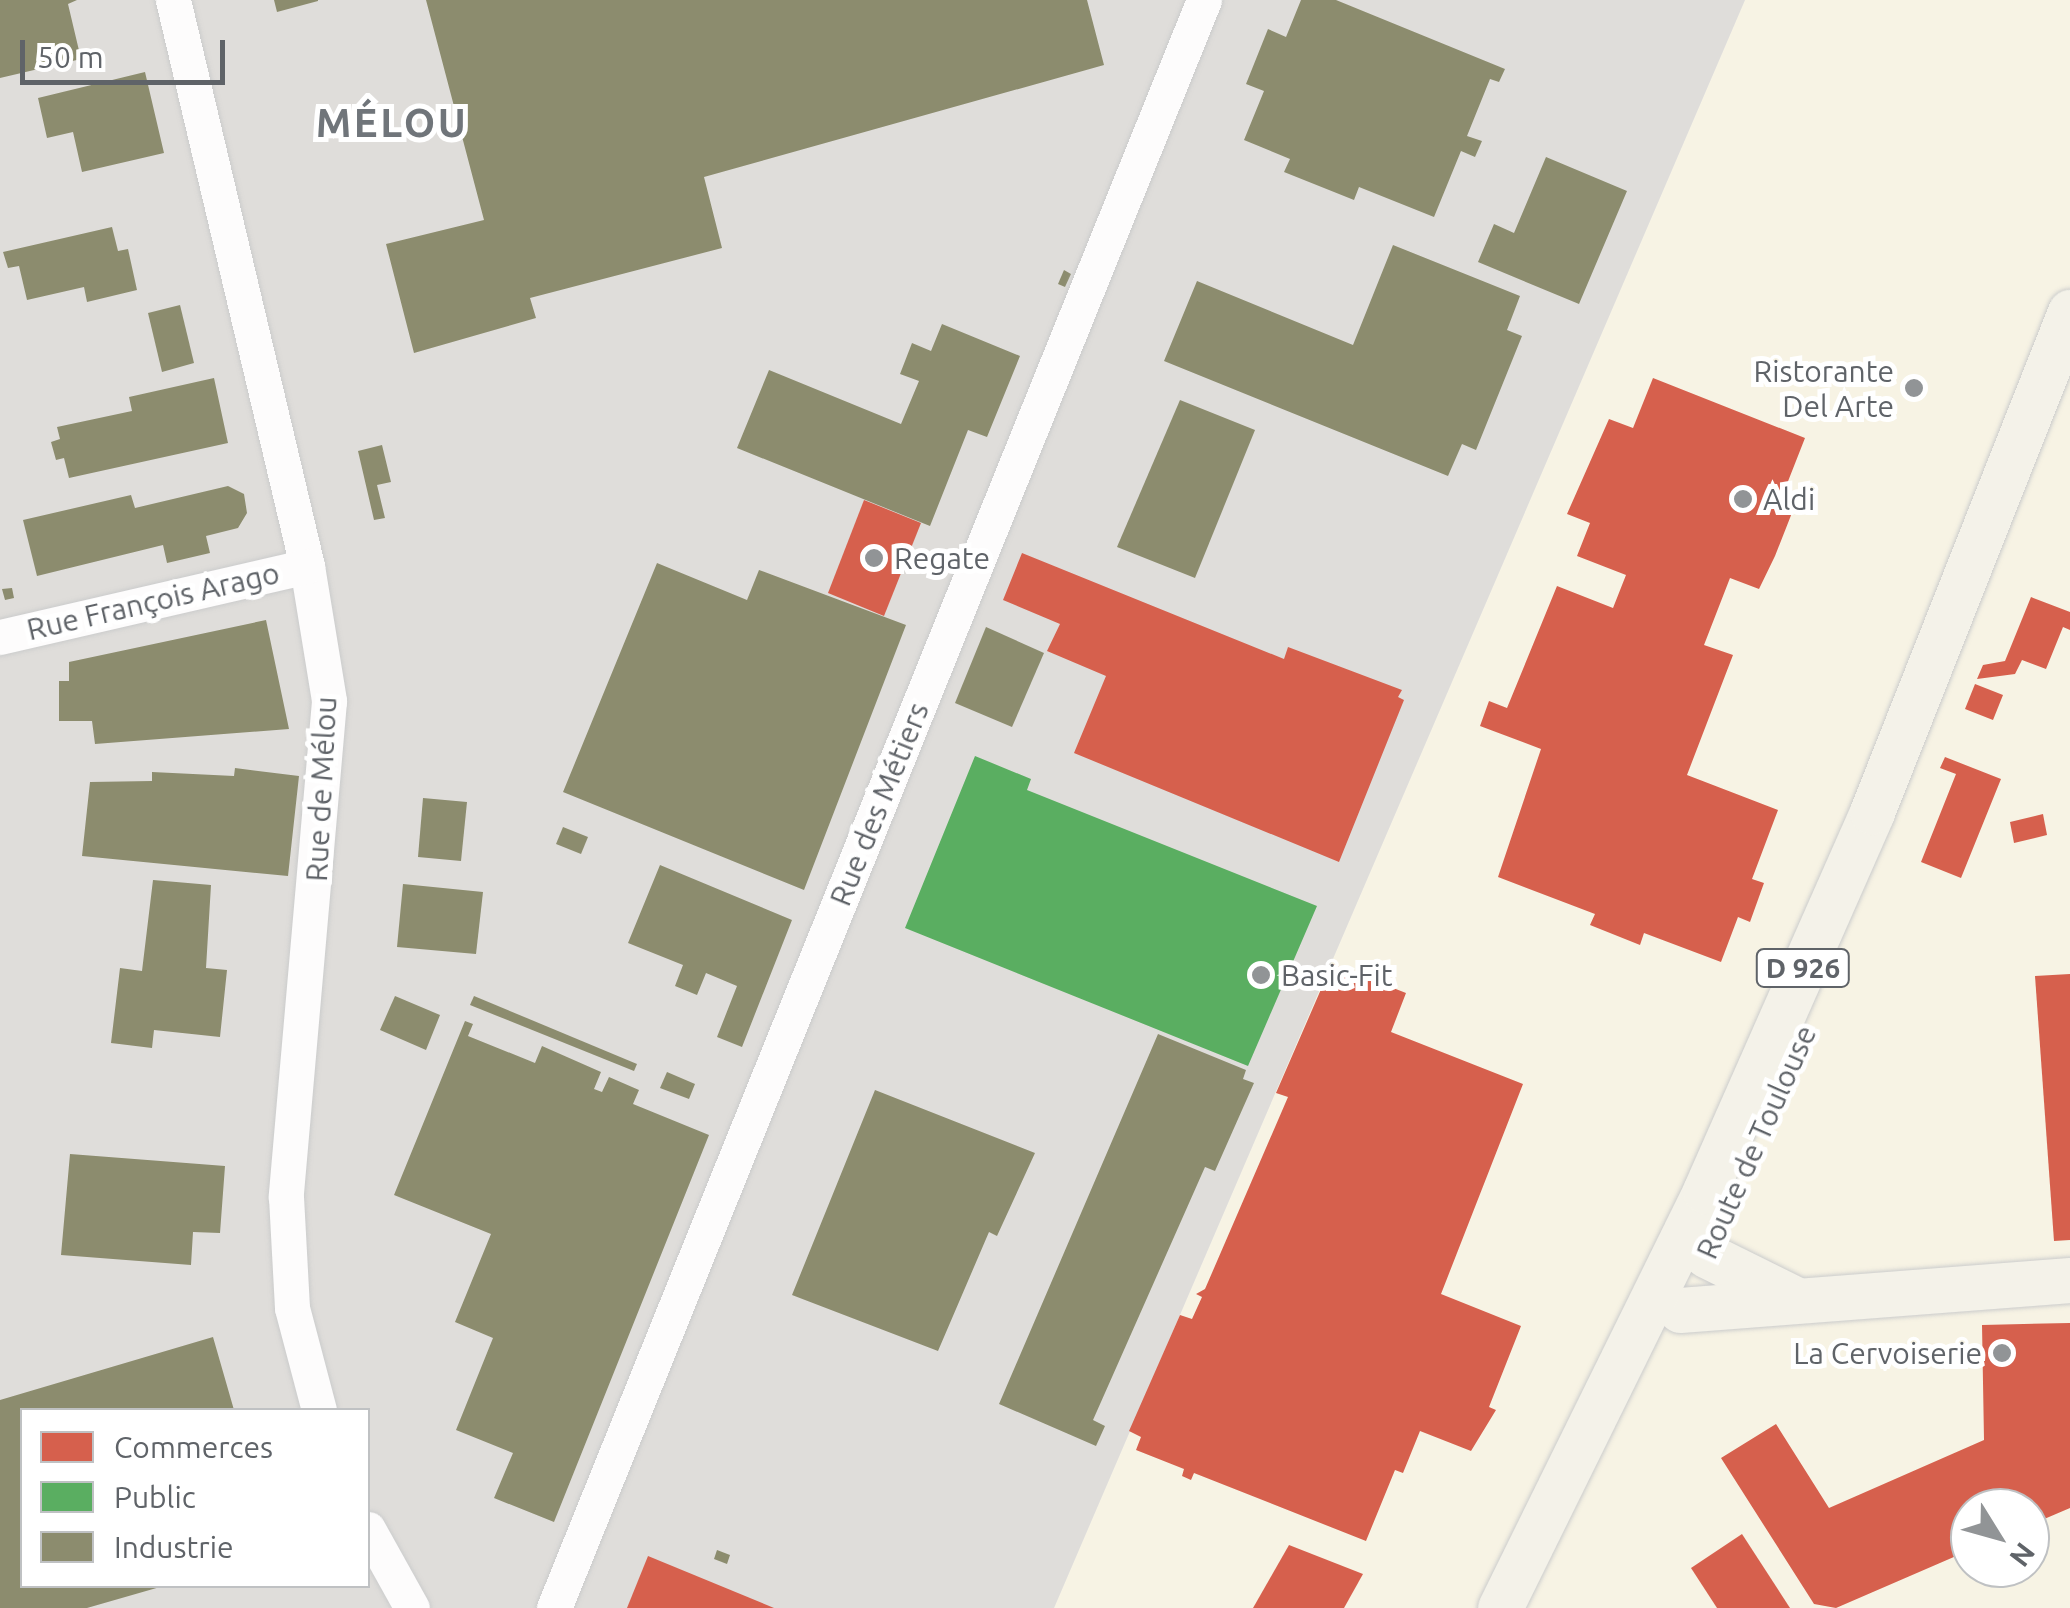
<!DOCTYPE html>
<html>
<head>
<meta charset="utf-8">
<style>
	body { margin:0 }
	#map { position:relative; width:2070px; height:1608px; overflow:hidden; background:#efeeea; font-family:Ubuntu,sans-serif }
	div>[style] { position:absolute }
	.commercial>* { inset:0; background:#f7f3e4 }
	.industrial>* { inset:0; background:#dfddda }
	.shops>* { inset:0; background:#d6604d }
	.public>* { inset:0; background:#5aae61 }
	.industry>* { inset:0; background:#8c8c6e }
	.roads { filter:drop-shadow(0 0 2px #cbcccc) drop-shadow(0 0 2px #cbcccc) }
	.minor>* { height:35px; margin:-17.5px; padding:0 17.5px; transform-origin:17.5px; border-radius:17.5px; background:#fdfcfc }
	.major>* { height:45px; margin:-22.5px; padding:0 22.5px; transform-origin:22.5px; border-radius:22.5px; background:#f4f2e9 }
	.dots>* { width:28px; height:28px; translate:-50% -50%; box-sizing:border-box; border:5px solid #fff; border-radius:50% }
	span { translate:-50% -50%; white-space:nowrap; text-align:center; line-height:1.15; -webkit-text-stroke:10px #fff; paint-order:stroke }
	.shield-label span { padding:2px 8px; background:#fff; border:2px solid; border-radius:8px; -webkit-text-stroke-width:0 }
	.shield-label { font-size:28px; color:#5f6368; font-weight:700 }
	.poi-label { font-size:30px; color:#5f6368 }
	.right { translate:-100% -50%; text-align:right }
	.left { translate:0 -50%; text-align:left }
	.street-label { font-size:30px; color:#5f6368 }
	.district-label { font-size:40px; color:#70757a; font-weight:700; letter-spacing:2.5px }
	.legend { position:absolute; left:20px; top:1408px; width:350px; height:180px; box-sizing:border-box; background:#fff; border:2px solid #bfc1c3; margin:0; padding:12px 18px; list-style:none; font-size:30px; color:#5f6368 }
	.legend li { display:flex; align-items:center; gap:20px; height:50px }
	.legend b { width:50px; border:2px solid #bfc1c3 }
	.north { position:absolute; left:1950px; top:1488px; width:100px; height:100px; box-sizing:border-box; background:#fff; border:2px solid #bfc1c3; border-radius:50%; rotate:127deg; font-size:28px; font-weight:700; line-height:40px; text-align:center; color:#5f6368 }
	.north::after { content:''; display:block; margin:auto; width:35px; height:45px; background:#919496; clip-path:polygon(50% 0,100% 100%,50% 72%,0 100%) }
	.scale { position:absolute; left:20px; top:40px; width:205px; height:45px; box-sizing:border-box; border:5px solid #5f6368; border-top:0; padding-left:12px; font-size:30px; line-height:35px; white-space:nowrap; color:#5f6368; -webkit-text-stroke:8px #fff; paint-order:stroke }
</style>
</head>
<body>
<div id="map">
	<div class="commercial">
		<i style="clip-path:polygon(evenodd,1745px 0,2070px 0,2070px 1608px,1054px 1608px,1745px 0,1970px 1508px,2030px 1508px,2030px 1568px,1970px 1568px,1970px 1508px)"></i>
	</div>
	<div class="industrial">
		<i style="clip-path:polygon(evenodd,0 0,1745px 0,1054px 1608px,0 1608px,0 0,22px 1410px,368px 1410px,368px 1586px,22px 1586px,22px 1410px)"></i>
	</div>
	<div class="shops">
		<i style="clip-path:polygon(1653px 378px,1805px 438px,1785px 489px,1799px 495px,1775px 556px,1759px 589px,1730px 578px,1704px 645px,1733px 655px,1687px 775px,1778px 810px,1752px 879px,1764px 883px,1750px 922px,1738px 917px,1721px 962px,1644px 933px,1640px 945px,1590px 925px,1595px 914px,1498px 877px,1541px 749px,1480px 726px,1489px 701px,1507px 708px,1557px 586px,1613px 608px,1626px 575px,1577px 556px,1590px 523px,1567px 514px,1609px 419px,1633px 428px)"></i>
		<i style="clip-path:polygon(864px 500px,921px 523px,884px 616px,828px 593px)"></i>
		<i style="clip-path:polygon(1022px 553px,1284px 659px,1288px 647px,1402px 690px,1398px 697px,1404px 700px,1339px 862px,1074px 753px,1106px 676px,1047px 651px,1060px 624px,1003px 600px)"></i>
		<i style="clip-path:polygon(2031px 597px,2070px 612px,2070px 630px,2063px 627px,2046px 669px,2022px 660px,2015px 674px,1977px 679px,1983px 665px,2005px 661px)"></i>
		<i style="clip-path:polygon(1975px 684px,2003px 695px,1993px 720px,1965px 709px)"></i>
		<i style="clip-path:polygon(1945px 757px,2001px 779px,1961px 878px,1921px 862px,1956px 774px,1940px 768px)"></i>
		<i style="clip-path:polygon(2043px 814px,2047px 835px,2014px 843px,2010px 822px)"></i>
		<i style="clip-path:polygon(1332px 964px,1406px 993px,1391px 1032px,1523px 1084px,1441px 1294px,1521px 1326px,1489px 1407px,1496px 1410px,1471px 1451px,1420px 1431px,1403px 1473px,1395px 1470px,1366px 1541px,1194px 1473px,1191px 1480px,1182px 1476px,1184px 1469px,1136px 1450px,1141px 1437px,1129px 1431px,1180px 1315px,1192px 1319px,1202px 1297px,1196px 1294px,1205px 1289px,1288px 1097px,1276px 1093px)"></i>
		<i style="clip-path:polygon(2070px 974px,2070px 1240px,2054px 1241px,2035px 976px)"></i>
		<i style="clip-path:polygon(2070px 1323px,2070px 1508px,2030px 1525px,2030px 1508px,1970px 1508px,1970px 1550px,1836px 1608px,1814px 1604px,1721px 1458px,1776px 1424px,1829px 1508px,1984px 1440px,1982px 1325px)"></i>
		<i style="clip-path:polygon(1742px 1534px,1790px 1608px,1717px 1608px,1691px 1568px)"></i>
		<i style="clip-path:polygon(1289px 1545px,1363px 1574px,1344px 1608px,1253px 1608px)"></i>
		<i style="clip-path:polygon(648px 1556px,774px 1608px,627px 1608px)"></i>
	</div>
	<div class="public">
		<i style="clip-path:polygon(975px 756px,1031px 779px,1027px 790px,1317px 906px,1248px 1066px,905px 928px)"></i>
	</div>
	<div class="industry">
		<i style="clip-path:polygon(0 0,77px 0,68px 4px,81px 59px,0 78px)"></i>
		<i style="clip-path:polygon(274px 0,318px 0,318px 1px,277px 12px)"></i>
		<i style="clip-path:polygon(426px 0,1087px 0,1104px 65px,704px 177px,722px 248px,530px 298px,536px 318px,414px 353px,386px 244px,484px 220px)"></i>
		<i style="clip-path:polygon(1301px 0,1336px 0,1505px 69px,1499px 82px,1490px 79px,1467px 136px,1482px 141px,1475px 157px,1461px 151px,1434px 217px,1359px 187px,1354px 200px,1284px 172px,1290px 159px,1244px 140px,1264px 91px,1246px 84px,1268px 29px,1286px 37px)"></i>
		<i style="clip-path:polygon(145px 72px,164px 153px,82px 172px,73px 132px,47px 138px,38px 98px)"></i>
		<i style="clip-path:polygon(1546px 157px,1627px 191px,1579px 304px,1478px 262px,1494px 224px,1514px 233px)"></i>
		<i style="clip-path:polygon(112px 227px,118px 251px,128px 249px,137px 290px,87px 302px,84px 287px,27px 300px,19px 266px,8px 268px,3px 252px)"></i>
		<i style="clip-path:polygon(1393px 245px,1520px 296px,1507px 330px,1522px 336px,1476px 450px,1462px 444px,1448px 476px,1164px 361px,1197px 281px,1353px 345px)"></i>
		<i style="clip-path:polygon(1064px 270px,1071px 274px,1065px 287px,1058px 284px)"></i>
		<i style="clip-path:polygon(180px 305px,194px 363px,162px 372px,148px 313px)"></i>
		<i style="clip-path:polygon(942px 324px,1020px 356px,987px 437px,968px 430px,930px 526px,737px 448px,769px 370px,901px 424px,919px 381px,900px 374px,912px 343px,931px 351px)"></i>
		<i style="clip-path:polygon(214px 378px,228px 443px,69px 478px,64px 458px,56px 460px,51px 442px,60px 439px,57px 427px,132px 411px,129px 397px)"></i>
		<i style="clip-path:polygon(1180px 400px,1255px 430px,1195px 578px,1117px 547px)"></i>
		<i style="clip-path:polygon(382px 445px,391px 482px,377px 485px,385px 518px,374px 520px,358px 451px)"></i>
		<i style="clip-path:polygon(228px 486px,244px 494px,247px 513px,238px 528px,206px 536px,210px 553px,167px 563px,163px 545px,37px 576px,23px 520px,131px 495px,135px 508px)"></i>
		<i style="clip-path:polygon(657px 563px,747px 600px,759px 570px,906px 625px,804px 890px,563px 792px)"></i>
		<i style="clip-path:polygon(12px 588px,14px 598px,5px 600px,2px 589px)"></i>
		<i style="clip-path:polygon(266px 620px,289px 729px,95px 744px,92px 721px,59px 721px,59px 681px,69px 681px,69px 662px)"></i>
		<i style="clip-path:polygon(986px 627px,1044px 653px,1012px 727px,955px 703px)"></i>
		<i style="clip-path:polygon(235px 768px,299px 776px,288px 876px,82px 856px,90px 782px,152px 781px,152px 772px,234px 776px)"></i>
		<i style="clip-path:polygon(423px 798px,467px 802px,461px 861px,418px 857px)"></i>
		<i style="clip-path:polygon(563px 827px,588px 837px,581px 854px,556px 844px)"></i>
		<i style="clip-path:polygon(660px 865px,792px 920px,742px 1047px,717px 1037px,737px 986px,706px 973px,697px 995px,675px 986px,683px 965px,628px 943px)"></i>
		<i style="clip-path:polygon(153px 880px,211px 885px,206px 968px,227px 970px,220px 1037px,154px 1030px,152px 1048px,111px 1043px,120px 968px,142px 971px)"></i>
		<i style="clip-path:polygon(403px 884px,483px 892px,476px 954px,397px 947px)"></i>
		<i style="clip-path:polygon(395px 996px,440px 1015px,426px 1050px,380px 1030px)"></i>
		<i style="clip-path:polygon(474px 996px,637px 1064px,634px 1071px,470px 1005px)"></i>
		<i style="clip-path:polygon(465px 1021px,473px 1024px,468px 1036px,535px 1063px,542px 1046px,601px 1072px,594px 1089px,602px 1092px,609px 1077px,639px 1090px,633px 1104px,709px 1135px,554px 1522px,494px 1498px,513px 1453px,456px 1430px,493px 1338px,455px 1322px,491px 1234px,394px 1195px)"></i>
		<i style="clip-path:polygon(1158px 1034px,1246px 1070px,1243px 1079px,1254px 1083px,1215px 1171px,1205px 1167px,1093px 1420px,1105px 1426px,1096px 1446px,999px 1404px)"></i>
		<i style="clip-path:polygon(667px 1072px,695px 1084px,689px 1099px,660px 1088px)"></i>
		<i style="clip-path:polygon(875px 1090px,1035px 1153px,997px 1236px,989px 1232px,938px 1351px,792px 1295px)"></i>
		<i style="clip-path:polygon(70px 1154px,225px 1166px,220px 1233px,193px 1232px,191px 1265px,61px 1255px)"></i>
		<i style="clip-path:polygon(213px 1337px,234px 1410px,22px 1410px,22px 1586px,160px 1587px,87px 1608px,0 1608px,0 1400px)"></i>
		<i style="clip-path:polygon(717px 1550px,730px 1555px,727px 1564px,714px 1559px)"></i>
	</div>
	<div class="roads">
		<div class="minor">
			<i style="left:173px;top:0;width:582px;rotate:76.68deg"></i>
			<i style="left:307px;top:566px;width:137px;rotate:80.7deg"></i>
			<i style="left:329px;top:701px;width:498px;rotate:95deg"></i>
			<i style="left:286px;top:1197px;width:111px;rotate:86.9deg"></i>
			<i style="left:292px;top:1308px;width:106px;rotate:75.2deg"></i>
			<i style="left:0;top:637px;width:315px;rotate:-13deg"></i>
			<i style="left:368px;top:1529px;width:90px;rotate:60.9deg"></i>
			<i style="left:554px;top:1608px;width:1734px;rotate:-67.99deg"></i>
		</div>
		<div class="major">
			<i style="left:1706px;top:1255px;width:102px;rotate:26.3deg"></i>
			<i style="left:1680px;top:1310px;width:391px;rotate:-4.4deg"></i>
			<i style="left:1500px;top:1608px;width:465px;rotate:-63.8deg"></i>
			<i style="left:1705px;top:1191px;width:414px;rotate:-66.2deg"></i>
			<i style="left:1872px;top:812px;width:538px;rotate:-68.4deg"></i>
		</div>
	</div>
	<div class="dots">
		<i style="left:1914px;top:388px;background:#919496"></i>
		<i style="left:1743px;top:499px;background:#919496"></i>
		<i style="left:874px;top:558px;background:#919496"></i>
		<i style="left:1261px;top:975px;background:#919496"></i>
		<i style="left:2002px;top:1353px;background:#919496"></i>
	</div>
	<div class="shield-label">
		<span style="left:1803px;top:968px">D 926</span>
	</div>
	<div class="poi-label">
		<span class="right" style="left:1894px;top:388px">Ristorante<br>Del Arte</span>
		<span class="left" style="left:1763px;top:499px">Aldi</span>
		<span class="left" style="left:894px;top:558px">Regate</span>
		<span class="left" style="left:1281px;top:975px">Basic-Fit</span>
		<span class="right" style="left:1982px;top:1353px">La Cervoiserie</span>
	</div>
	<div class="street-label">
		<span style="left:153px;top:601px;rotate:-13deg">Rue François Arago</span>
		<span style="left:321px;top:789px;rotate:-87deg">Rue de Mélou</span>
		<span style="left:879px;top:804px;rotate:-68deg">Rue des Métiers</span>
		<span style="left:1756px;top:1142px;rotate:-66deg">Route de Toulouse</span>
	</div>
	<div class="district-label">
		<span style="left:392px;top:123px">MÉLOU</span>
	</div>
	<ul class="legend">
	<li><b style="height:28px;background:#d6604d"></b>Commerces</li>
	<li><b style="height:28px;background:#5aae61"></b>Public</li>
	<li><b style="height:28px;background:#8c8c6e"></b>Industrie</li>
	</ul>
	<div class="north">N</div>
	<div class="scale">50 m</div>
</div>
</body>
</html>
